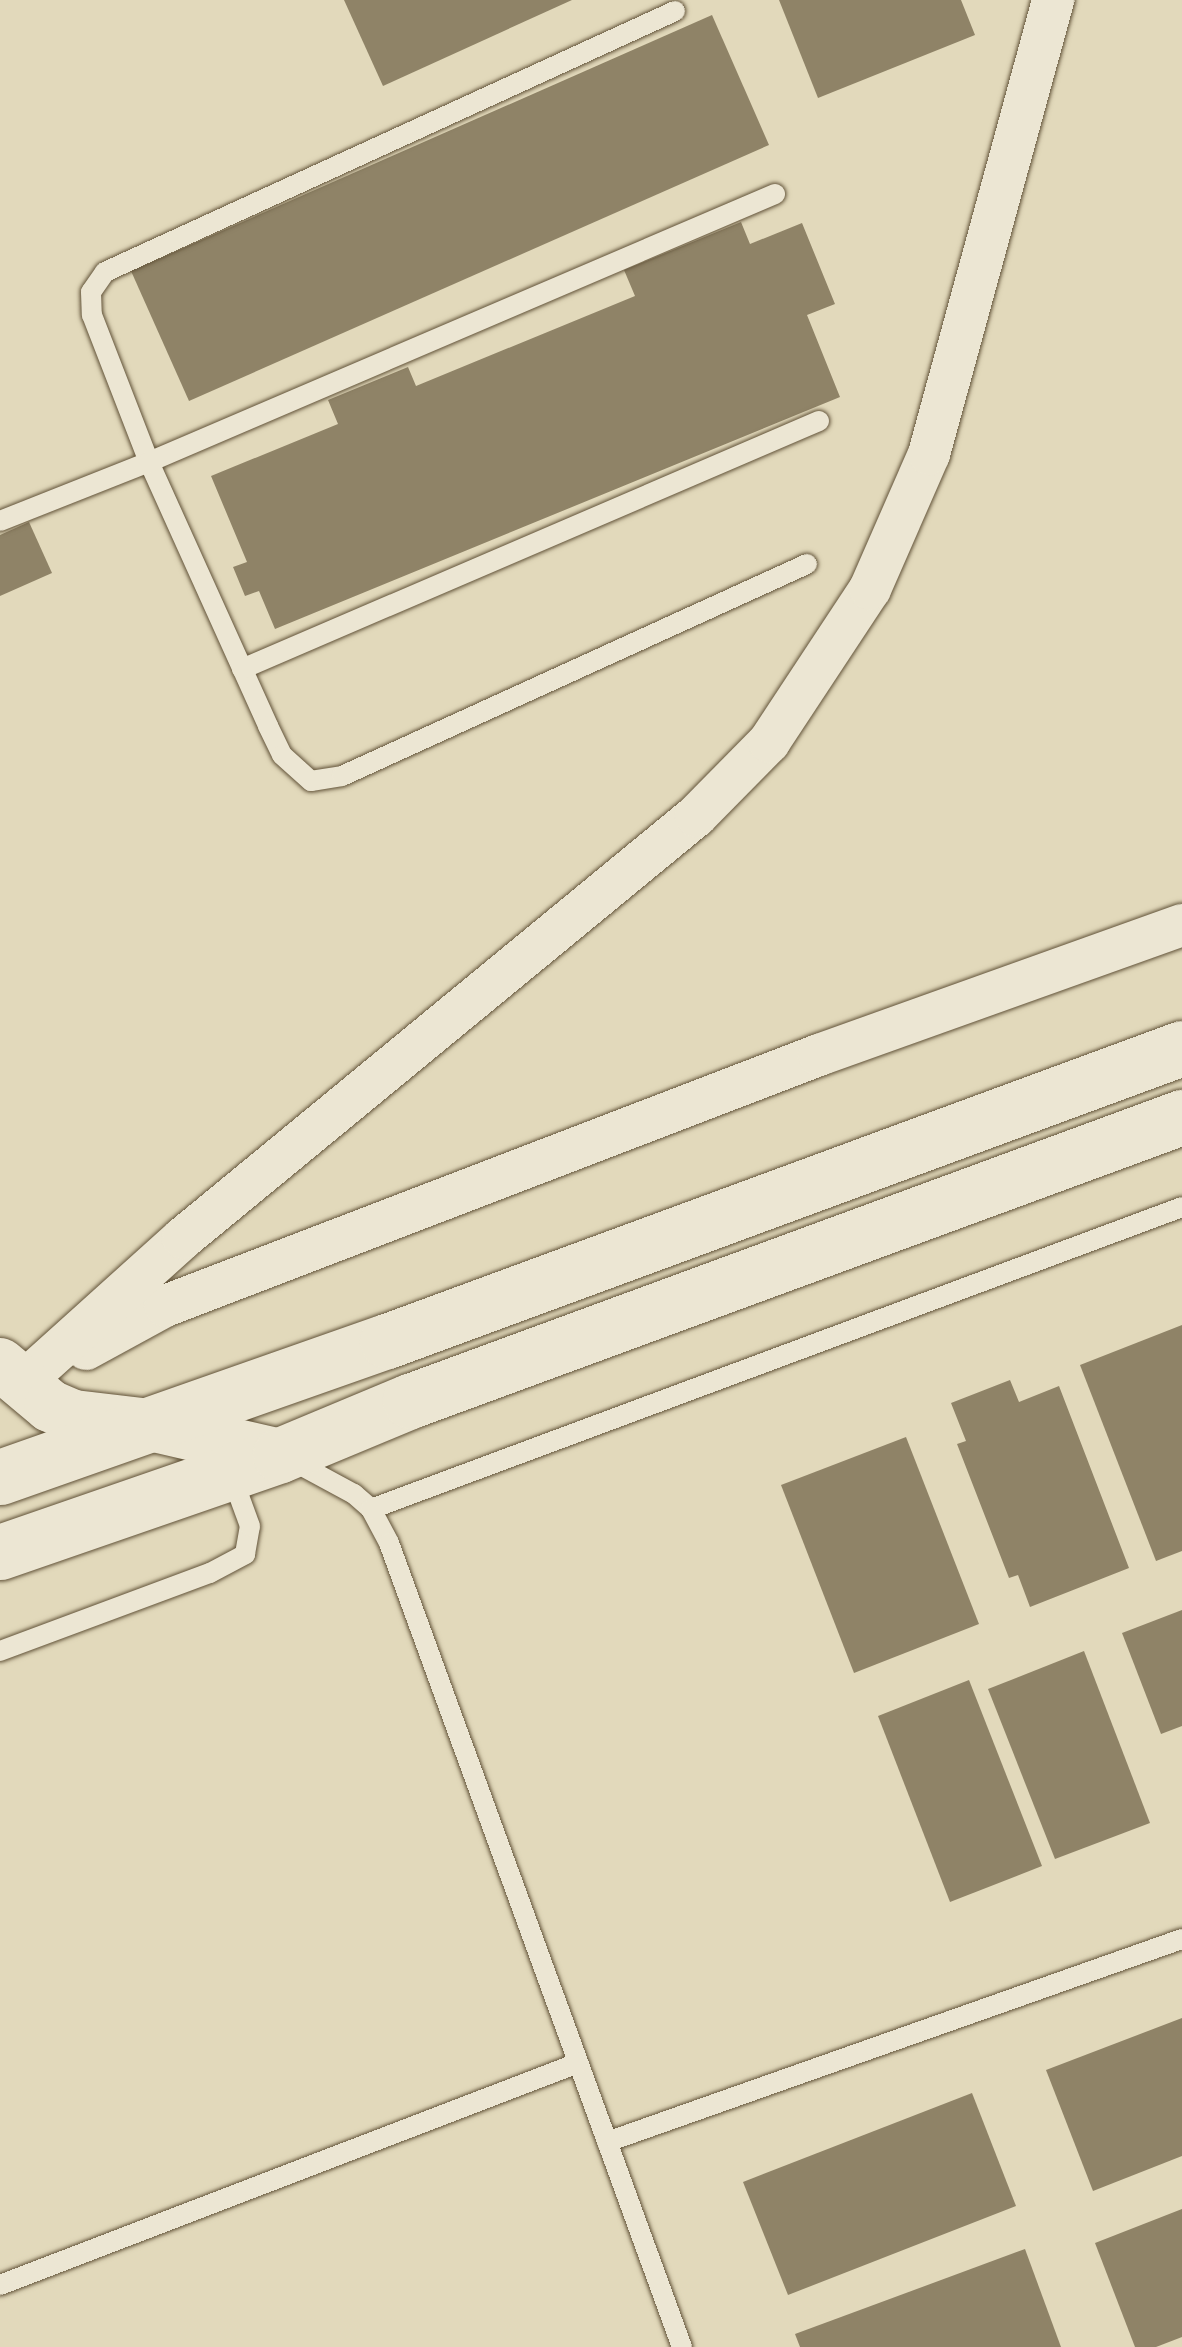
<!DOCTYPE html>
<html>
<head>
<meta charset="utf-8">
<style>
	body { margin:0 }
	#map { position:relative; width:1182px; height:2347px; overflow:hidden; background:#e2d9bb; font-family:"Old Standard TT",serif }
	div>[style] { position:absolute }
	.building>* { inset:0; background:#8f8367 }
	.roads { filter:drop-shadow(0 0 2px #615238) drop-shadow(0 0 2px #615238) }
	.service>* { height:20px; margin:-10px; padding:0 10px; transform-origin:10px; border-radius:10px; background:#ece6d3 }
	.minor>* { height:42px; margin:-21px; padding:0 21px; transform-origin:21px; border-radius:21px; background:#ece6d3 }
	.tertiary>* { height:52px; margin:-26px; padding:0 26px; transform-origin:26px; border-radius:26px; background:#ece6d3 }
	.secondary>* { height:55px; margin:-27.5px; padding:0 27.5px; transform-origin:27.5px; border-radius:27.5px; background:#ece6d3 }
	span { translate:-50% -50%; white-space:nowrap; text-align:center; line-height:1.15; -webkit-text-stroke:9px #ece6d3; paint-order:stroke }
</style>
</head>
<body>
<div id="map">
	<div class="building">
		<i style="clip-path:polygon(344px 0,572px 0,383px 86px)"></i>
		<i style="clip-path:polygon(779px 0,961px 0,975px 35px,818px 98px)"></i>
		<i style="clip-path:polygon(712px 15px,769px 145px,189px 401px,131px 271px)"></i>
		<i style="clip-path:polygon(741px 222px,750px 244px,802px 223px,835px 304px,807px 315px,840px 397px,275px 629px,259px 591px,245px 596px,233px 567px,247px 562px,211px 476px,338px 424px,328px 400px,408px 367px,416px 386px,635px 296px,624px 270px)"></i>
		<i style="clip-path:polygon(29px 522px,52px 573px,0 596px,0 535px)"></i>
		<i style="clip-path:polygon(1182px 1325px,1182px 1551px,1156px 1561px,1080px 1365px)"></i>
		<i style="clip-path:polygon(1010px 1380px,1019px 1402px,1059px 1386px,1129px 1568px,1030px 1607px,1018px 1575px,1009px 1578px,957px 1444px,966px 1441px,951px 1403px)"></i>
		<i style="clip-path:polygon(906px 1437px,979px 1624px,854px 1673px,781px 1485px)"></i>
		<i style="clip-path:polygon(1182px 1610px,1182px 1726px,1161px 1734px,1122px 1633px)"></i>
		<i style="clip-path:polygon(1084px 1651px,1150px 1823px,1055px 1859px,988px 1689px)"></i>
		<i style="clip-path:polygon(969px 1680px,1042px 1866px,950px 1902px,878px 1716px)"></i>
		<i style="clip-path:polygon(1182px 2018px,1182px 2156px,1093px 2191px,1046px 2070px)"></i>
		<i style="clip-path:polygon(972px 2093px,1016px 2206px,788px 2295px,743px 2182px)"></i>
		<i style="clip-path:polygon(1182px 2209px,1182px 2337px,1156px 2347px,1135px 2347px,1095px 2243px)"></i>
		<i style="clip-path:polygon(1025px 2249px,1061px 2347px,800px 2347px,795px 2334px)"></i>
	</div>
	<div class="roads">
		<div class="service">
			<i style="left:675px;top:11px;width:627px;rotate:155.4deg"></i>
			<i style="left:105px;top:272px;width:24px;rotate:125deg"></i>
			<i style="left:91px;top:292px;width:23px;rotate:88deg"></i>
			<i style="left:92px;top:315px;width:158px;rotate:68.8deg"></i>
			<i style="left:149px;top:462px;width:290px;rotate:65.7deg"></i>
			<i style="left:268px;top:726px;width:32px;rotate:64deg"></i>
			<i style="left:282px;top:755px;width:39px;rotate:42deg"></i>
			<i style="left:311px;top:781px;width:31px;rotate:-9deg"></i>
			<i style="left:342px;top:776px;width:511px;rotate:-24.51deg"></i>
			<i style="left:0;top:521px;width:160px;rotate:-21.6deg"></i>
			<i style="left:149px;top:462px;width:681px;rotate:-23.18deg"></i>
			<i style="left:242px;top:669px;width:628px;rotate:-23.26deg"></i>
			<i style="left:291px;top:1460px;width:72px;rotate:28.4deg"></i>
			<i style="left:354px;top:1494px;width:23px;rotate:41deg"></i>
			<i style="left:371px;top:1509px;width:38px;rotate:62deg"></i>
			<i style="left:389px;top:1543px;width:856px;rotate:69.98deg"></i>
			<i style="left:371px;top:1509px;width:865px;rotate:-20.42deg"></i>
			<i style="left:0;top:1651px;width:224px;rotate:-20.4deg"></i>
			<i style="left:210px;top:1573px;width:40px;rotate:-28deg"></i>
			<i style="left:245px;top:1554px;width:28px;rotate:-80deg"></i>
			<i style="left:250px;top:1526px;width:55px;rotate:-110.1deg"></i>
			<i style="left:607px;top:2142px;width:610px;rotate:-19.45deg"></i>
			<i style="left:0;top:2285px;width:619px;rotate:-21.01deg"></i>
		</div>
		<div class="minor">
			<i style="left:86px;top:1349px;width:90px;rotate:-28.6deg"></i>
			<i style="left:165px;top:1306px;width:701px;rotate:-21deg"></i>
			<i style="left:819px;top:1055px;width:386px;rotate:-19.7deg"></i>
			<i style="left:22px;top:1383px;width:217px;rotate:-42deg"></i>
			<i style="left:183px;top:1238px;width:664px;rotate:-39.44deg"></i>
			<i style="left:696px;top:816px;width:104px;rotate:-45.4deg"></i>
			<i style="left:769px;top:742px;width:183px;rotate:-56.6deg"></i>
			<i style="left:870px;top:589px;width:147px;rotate:-66.4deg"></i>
			<i style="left:929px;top:454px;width:471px;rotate:-74.7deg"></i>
		</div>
		<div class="tertiary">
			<i style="left:0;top:1364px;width:65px;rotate:40deg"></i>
			<i style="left:50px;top:1406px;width:26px;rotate:23deg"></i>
			<i style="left:74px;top:1416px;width:77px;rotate:6.8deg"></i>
			<i style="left:150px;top:1425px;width:133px;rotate:13deg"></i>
		</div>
		<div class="secondary">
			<i style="left:0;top:1477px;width:410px;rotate:-19.4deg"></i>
			<i style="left:387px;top:1341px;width:847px;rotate:-20.23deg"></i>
			<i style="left:0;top:1552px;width:296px;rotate:-19.1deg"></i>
			<i style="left:280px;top:1455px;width:141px;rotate:-22.6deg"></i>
			<i style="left:410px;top:1401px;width:823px;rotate:-20.2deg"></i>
		</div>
	</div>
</div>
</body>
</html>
